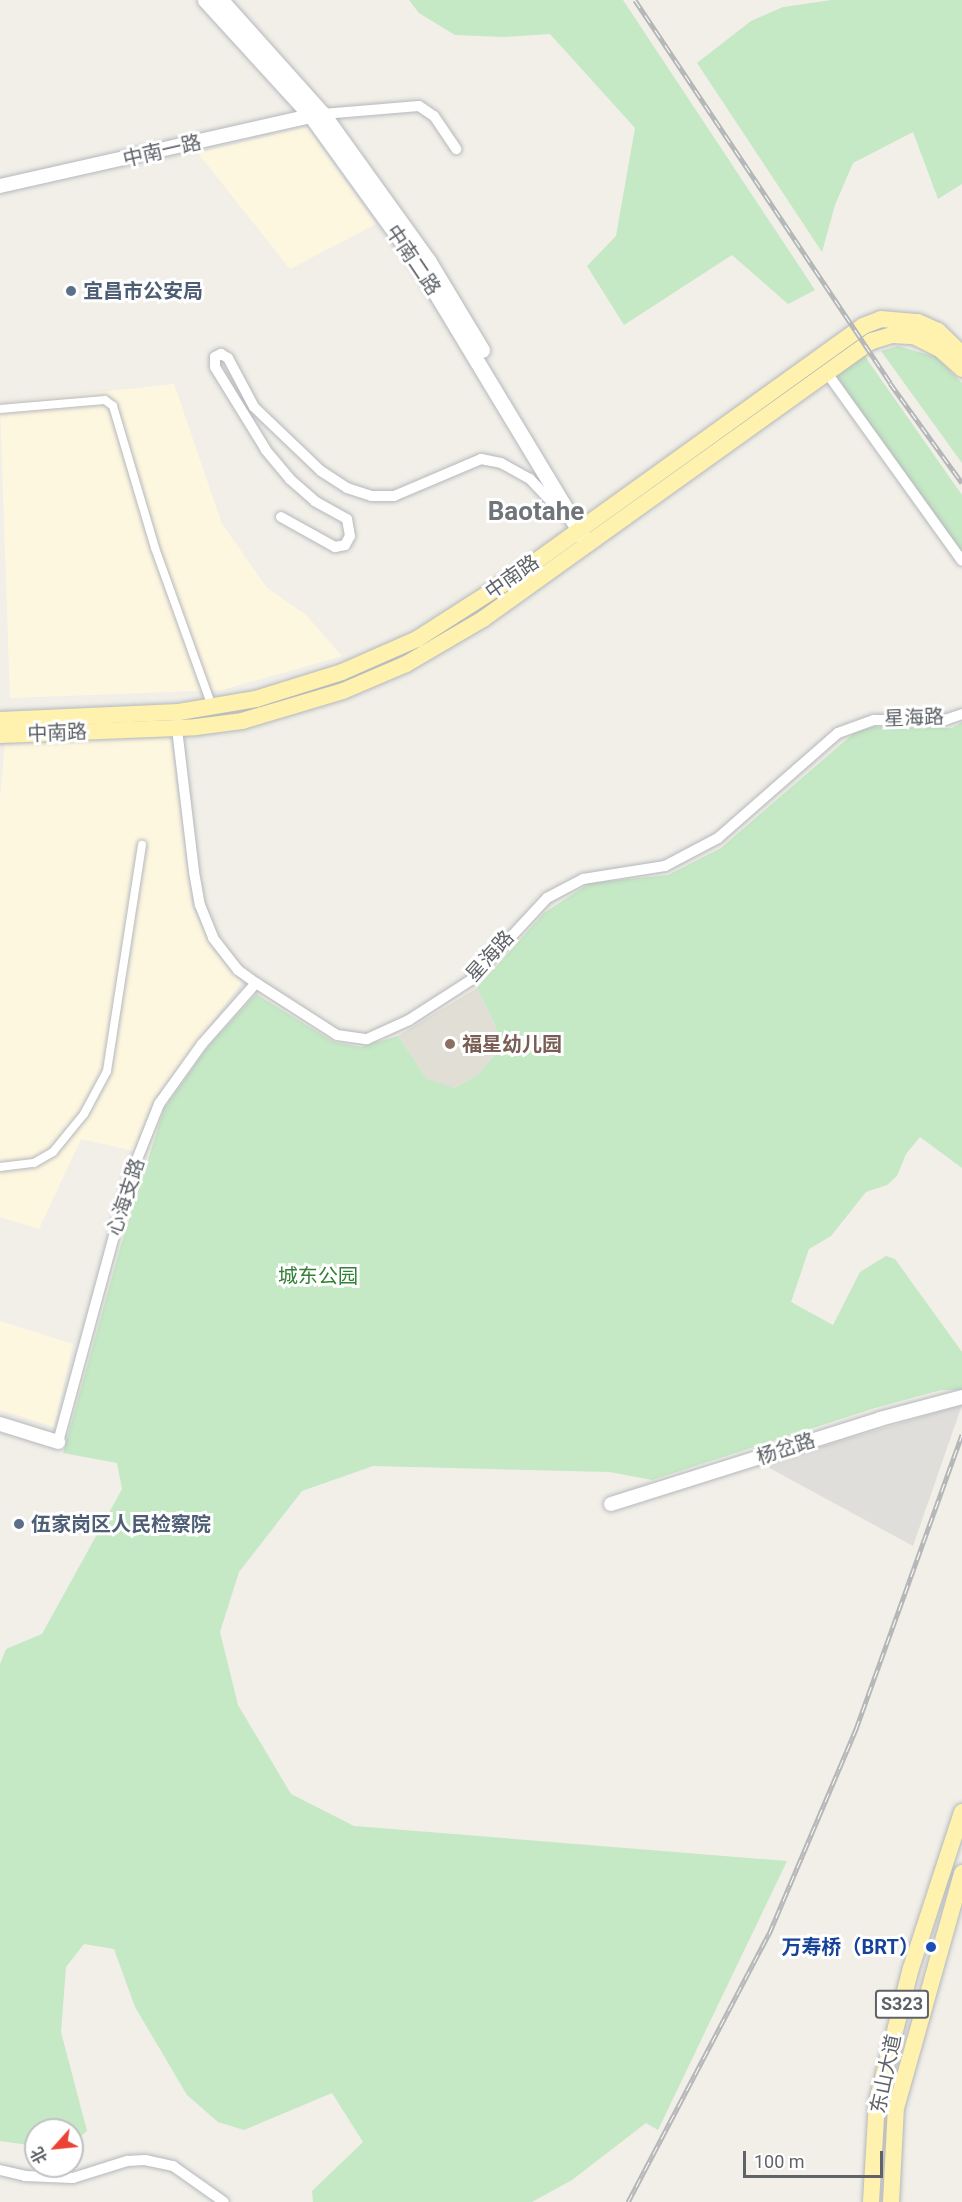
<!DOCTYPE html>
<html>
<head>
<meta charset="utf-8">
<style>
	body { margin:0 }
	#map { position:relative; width:962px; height:2202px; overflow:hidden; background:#f1efe8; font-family:Roboto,"Noto Sans SC",sans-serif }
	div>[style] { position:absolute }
	.commercial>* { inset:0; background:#fef7e0 }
	.industrial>* { inset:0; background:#e0deda }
	.education>* { inset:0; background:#e1ded6 }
	.green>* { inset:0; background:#c5e8c5 }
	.roads { filter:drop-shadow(0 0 2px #b5b8bc) drop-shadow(0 0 2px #b5b8bc) }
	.pedestrian>* { height:8px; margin:-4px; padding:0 4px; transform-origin:4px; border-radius:4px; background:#fff }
	.minor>* { height:10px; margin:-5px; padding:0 5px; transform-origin:5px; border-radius:5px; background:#fff }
	.tertiary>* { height:14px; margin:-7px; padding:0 7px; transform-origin:7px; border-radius:7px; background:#fff }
	.secondary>* { height:15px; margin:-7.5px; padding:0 7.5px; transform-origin:7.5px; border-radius:7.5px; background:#fff }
	.primary>* { height:16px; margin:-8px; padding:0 8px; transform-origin:8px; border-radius:8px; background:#fff2af }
	.rail>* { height:5px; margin-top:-2.5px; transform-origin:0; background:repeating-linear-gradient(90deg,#fff 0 9px,#b6b7b8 0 18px); box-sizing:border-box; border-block:2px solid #b6b7b8 }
	.dots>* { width:16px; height:16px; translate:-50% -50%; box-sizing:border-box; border:3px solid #fff; border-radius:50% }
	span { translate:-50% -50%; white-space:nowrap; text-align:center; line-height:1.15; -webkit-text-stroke:6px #fff; paint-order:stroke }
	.shield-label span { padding:2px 4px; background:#fff; border:2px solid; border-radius:4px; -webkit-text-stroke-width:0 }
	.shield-label { font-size:18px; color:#5f6368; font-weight:700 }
	.street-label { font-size:20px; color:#5f6368 }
	.service-label { font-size:20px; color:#4e5e75; font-weight:700 }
	.left { translate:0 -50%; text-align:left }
	.education-label { font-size:20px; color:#785e54; font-weight:700 }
	.park-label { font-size:20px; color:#348238 }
	.transit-label { font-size:20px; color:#164399; font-weight:700 }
	.right { translate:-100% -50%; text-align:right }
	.district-label { font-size:26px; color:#70757a; font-weight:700 }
	.north { position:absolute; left:24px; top:2118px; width:60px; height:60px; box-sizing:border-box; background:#fff; border:2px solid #bfc1c3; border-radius:50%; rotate:243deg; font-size:16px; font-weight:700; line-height:24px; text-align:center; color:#5f6368 }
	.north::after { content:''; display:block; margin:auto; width:21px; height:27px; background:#ea4335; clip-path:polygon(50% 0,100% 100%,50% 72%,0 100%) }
	.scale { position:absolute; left:743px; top:2151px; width:140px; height:27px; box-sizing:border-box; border:3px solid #5f6368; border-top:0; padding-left:8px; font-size:18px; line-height:21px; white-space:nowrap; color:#5f6368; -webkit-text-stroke:4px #fff; paint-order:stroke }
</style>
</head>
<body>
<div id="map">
	<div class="commercial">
		<i style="clip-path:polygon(307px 127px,376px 224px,290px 269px,198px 153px)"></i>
		<i style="clip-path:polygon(174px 384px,222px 524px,267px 588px,306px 615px,342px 656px,222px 690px,10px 698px,0 403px)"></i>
		<i style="clip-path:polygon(171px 737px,192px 905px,213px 950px,242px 982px,153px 1101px,134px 1151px,81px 1139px,39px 1229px,0 1217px,0 799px,5px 742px)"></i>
		<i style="clip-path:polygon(0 1321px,73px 1344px,54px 1427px,0 1410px)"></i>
	</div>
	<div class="industrial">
		<i style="clip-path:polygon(962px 1405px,913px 1546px,762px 1464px)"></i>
	</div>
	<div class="education">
		<i style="clip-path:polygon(477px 988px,496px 1027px,497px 1052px,478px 1075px,454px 1088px,441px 1086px,427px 1079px,398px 1036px)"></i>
	</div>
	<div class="green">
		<i style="clip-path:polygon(409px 0,623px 0,815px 290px,788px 304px,732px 255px,624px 325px,587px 266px,616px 236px,635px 128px,550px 34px,504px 37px,455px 35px,419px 13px)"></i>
		<i style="clip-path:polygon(832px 0,962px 0,962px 184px,938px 199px,913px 132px,853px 163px,835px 205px,822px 252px,697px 63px,751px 21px,783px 7px)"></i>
		<i style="clip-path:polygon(898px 346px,936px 357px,962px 383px,962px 463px,881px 351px)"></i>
		<i style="clip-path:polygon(864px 355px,962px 495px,962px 553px,833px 377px)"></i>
		<i style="clip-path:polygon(962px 722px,962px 1168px,920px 1137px,906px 1154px,897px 1176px,887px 1185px,866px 1192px,831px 1236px,809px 1249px,791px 1302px,833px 1325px,860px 1272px,886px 1256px,895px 1259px,962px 1352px,962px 1390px,941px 1390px,875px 1408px,652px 1480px,610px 1472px,373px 1466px,302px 1491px,239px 1572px,220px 1632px,238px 1705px,291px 1794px,354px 1826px,787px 1861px,658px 2130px,646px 2123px,572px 2180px,532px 2202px,313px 2202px,312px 2191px,363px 2142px,332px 2093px,244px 2130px,218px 2122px,187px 2095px,135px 2007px,114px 1949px,84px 1944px,66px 1967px,61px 2032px,87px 2131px,72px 2144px,72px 2130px,36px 2130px,36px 2146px,0 2141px,0 1664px,6px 1649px,42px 1634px,122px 1489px,117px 1463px,63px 1453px,120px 1248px,164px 1109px,206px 1049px,256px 994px,334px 1042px,361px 1047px,398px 1036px,427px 1079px,454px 1088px,478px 1075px,497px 1052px,496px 1027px,477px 988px,544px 913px,590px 883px,668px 875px,721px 848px,854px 733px,872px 727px,952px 728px)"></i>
	</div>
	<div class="roads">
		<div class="pedestrian">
			<i style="left:0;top:409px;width:105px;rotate:-4.9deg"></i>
			<i style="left:105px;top:400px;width:10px;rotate:37deg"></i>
			<i style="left:113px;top:406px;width:148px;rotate:73.5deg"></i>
			<i style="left:155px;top:548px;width:168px;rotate:70.2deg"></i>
			<i style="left:0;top:1167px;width:34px;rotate:-7deg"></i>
			<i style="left:34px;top:1163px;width:22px;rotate:-30deg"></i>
			<i style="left:53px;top:1152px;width:49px;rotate:-50.8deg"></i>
			<i style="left:84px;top:1114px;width:49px;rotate:-61.9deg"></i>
			<i style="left:107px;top:1071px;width:229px;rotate:-81.2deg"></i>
		</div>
		<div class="minor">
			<i style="left:323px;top:114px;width:96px;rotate:-4.8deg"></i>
			<i style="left:419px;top:106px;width:18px;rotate:34deg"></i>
			<i style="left:434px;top:116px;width:40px;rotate:56deg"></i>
			<i style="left:827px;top:373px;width:231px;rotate:54.3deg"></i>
			<i style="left:281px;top:517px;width:62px;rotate:29.1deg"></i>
			<i style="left:335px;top:547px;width:10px;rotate:-11deg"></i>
			<i style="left:345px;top:545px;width:10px;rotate:-61deg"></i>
			<i style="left:350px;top:536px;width:17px;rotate:-100deg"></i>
			<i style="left:347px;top:519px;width:37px;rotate:-151deg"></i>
			<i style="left:315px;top:501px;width:33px;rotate:-139deg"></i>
			<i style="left:290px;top:479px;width:38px;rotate:-130deg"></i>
			<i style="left:266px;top:450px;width:97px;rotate:-121.6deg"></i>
			<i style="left:215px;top:367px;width:10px;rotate:-90deg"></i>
			<i style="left:215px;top:357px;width:7px;rotate:-27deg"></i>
			<i style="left:221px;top:354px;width:8px;rotate:30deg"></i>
			<i style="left:228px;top:358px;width:55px;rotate:62deg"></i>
			<i style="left:254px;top:407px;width:93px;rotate:43.7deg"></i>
			<i style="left:321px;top:471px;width:31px;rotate:33deg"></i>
			<i style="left:347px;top:488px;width:25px;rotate:18deg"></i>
			<i style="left:371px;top:496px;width:23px"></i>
			<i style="left:394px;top:496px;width:95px;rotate:-23deg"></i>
			<i style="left:481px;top:459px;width:20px;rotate:11deg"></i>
			<i style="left:501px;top:463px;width:33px;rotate:29deg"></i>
			<i style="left:530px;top:479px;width:50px;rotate:46.6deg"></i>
			<i style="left:177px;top:729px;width:144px;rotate:83.2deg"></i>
			<i style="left:194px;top:872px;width:34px;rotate:80deg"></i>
			<i style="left:200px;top:905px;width:35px;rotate:68deg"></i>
			<i style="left:213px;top:938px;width:41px;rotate:52deg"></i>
			<i style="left:238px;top:970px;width:22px;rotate:36deg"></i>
			<i style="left:256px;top:983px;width:96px;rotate:32.7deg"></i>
			<i style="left:337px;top:1035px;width:30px;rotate:8deg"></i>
			<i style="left:367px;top:1039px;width:46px;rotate:-24.3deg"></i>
			<i style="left:409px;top:1020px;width:74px;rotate:-32.8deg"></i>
			<i style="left:471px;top:980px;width:112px;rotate:-47.2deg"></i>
			<i style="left:547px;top:898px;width:41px;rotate:-27.8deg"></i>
			<i style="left:583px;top:879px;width:83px;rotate:-9deg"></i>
			<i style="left:665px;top:866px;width:60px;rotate:-27.8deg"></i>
			<i style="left:718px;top:838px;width:159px;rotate:-41.2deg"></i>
			<i style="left:838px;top:733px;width:38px;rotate:-20deg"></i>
			<i style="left:874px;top:720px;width:71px"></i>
			<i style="left:945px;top:720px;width:18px;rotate:-19deg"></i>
			<i style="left:58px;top:1442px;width:275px;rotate:-74.8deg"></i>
			<i style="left:130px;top:1177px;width:79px;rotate:-68.3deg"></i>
			<i style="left:159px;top:1104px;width:74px;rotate:-54.4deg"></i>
			<i style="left:202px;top:1044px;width:81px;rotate:-48.5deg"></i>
			<i style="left:0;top:2170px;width:26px;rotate:13deg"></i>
			<i style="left:25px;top:2176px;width:48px;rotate:2.4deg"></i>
			<i style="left:73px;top:2178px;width:57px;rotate:-17.5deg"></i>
			<i style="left:127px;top:2161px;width:18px;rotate:-3deg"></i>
			<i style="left:145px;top:2160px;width:29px;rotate:12deg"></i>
			<i style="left:173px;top:2166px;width:62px;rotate:35.2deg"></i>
		</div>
		<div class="tertiary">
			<i style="left:0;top:186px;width:328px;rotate:-12.7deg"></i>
			<i style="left:0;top:1424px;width:61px;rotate:17.2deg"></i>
			<i style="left:611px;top:1504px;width:282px;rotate:-17.5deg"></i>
			<i style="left:880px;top:1419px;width:85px;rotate:-15deg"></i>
		</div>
		<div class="secondary">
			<i style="left:205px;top:0;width:157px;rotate:47.6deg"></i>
			<i style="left:311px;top:116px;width:186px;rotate:54.2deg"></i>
			<i style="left:420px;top:267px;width:320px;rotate:58.9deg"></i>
			<i style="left:221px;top:0;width:153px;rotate:48.2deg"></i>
			<i style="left:323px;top:114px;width:180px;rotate:54.3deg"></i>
			<i style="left:428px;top:260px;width:105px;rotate:59deg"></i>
		</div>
		<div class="primary">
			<i style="left:0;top:720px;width:179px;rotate:-2.6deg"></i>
			<i style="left:179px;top:712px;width:78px;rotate:-9.6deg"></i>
			<i style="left:256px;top:699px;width:90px;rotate:-17.4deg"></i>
			<i style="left:342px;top:672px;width:82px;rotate:-23.7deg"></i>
			<i style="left:417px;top:639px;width:115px;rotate:-32.6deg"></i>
			<i style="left:514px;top:577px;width:430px;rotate:-35.7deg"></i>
			<i style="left:863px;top:326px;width:19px;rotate:-21deg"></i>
			<i style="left:881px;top:319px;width:37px;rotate:5deg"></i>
			<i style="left:918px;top:322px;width:22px;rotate:24deg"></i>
			<i style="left:938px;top:331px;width:33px;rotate:44deg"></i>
			<i style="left:0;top:735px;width:196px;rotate:-2.3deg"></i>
			<i style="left:196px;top:727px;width:46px;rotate:-7.4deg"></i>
			<i style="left:242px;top:721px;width:105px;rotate:-16.5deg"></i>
			<i style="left:343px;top:691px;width:69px;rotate:-23.2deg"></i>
			<i style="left:406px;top:664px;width:89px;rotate:-30.3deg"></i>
			<i style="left:483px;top:619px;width:478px;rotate:-35.6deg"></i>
			<i style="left:872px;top:341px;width:21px;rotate:-17deg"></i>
			<i style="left:892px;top:335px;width:22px;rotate:3deg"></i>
			<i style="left:914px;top:336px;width:29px;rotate:27deg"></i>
			<i style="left:940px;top:349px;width:30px;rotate:42deg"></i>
			<i style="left:871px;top:2202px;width:100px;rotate:-86.6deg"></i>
			<i style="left:877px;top:2102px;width:138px;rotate:-75.8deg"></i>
			<i style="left:911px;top:1968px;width:164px;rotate:-71.9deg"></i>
			<i style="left:891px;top:2202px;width:94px;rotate:-87deg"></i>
			<i style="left:896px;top:2108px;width:244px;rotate:-74.3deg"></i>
		</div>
	</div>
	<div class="rail">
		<i style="left:635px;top:0;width:460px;rotate:56.3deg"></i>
		<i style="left:890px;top:383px;width:123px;rotate:54.2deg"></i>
		<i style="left:628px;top:2202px;width:303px;rotate:-62.3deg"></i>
		<i style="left:769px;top:1934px;width:223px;rotate:-67deg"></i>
		<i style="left:856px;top:1729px;width:313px;rotate:-70.2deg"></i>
	</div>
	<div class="dots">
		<i style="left:71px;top:291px;background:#5c6f8a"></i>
		<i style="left:450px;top:1044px;background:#8d6e63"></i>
		<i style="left:19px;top:1524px;background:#5c6f8a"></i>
		<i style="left:931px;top:1947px;background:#1a4fb4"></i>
	</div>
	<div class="shield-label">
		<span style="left:902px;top:2004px">S323</span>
	</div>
	<div class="street-label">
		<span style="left:162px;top:151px;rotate:-13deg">中南一路</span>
		<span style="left:413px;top:260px;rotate:56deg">中南二路</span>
		<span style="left:512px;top:577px;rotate:-35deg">中南路</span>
		<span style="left:914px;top:718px;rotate:-2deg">星海路</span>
		<span style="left:57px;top:733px;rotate:-2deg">中南路</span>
		<span style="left:490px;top:956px;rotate:-48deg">星海路</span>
		<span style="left:126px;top:1197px;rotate:-72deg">心海支路</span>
		<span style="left:786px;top:1449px;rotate:-18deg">杨岔路</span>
		<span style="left:886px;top:2074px;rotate:-78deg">东山大道</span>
	</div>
	<div class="service-label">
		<span class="left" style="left:83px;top:291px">宜昌市公安局</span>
		<span class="left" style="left:31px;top:1524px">伍家岗区人民检察院</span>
	</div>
	<div class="education-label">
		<span class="left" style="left:462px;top:1044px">福星幼儿园</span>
	</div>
	<div class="park-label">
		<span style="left:318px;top:1276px">城东公园</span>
	</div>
	<div class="transit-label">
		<span class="right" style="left:919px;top:1947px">万寿桥（BRT）</span>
	</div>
	<div class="district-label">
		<span style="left:536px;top:512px">Baotahe</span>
	</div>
	<div class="north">北</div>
	<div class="scale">100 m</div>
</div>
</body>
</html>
